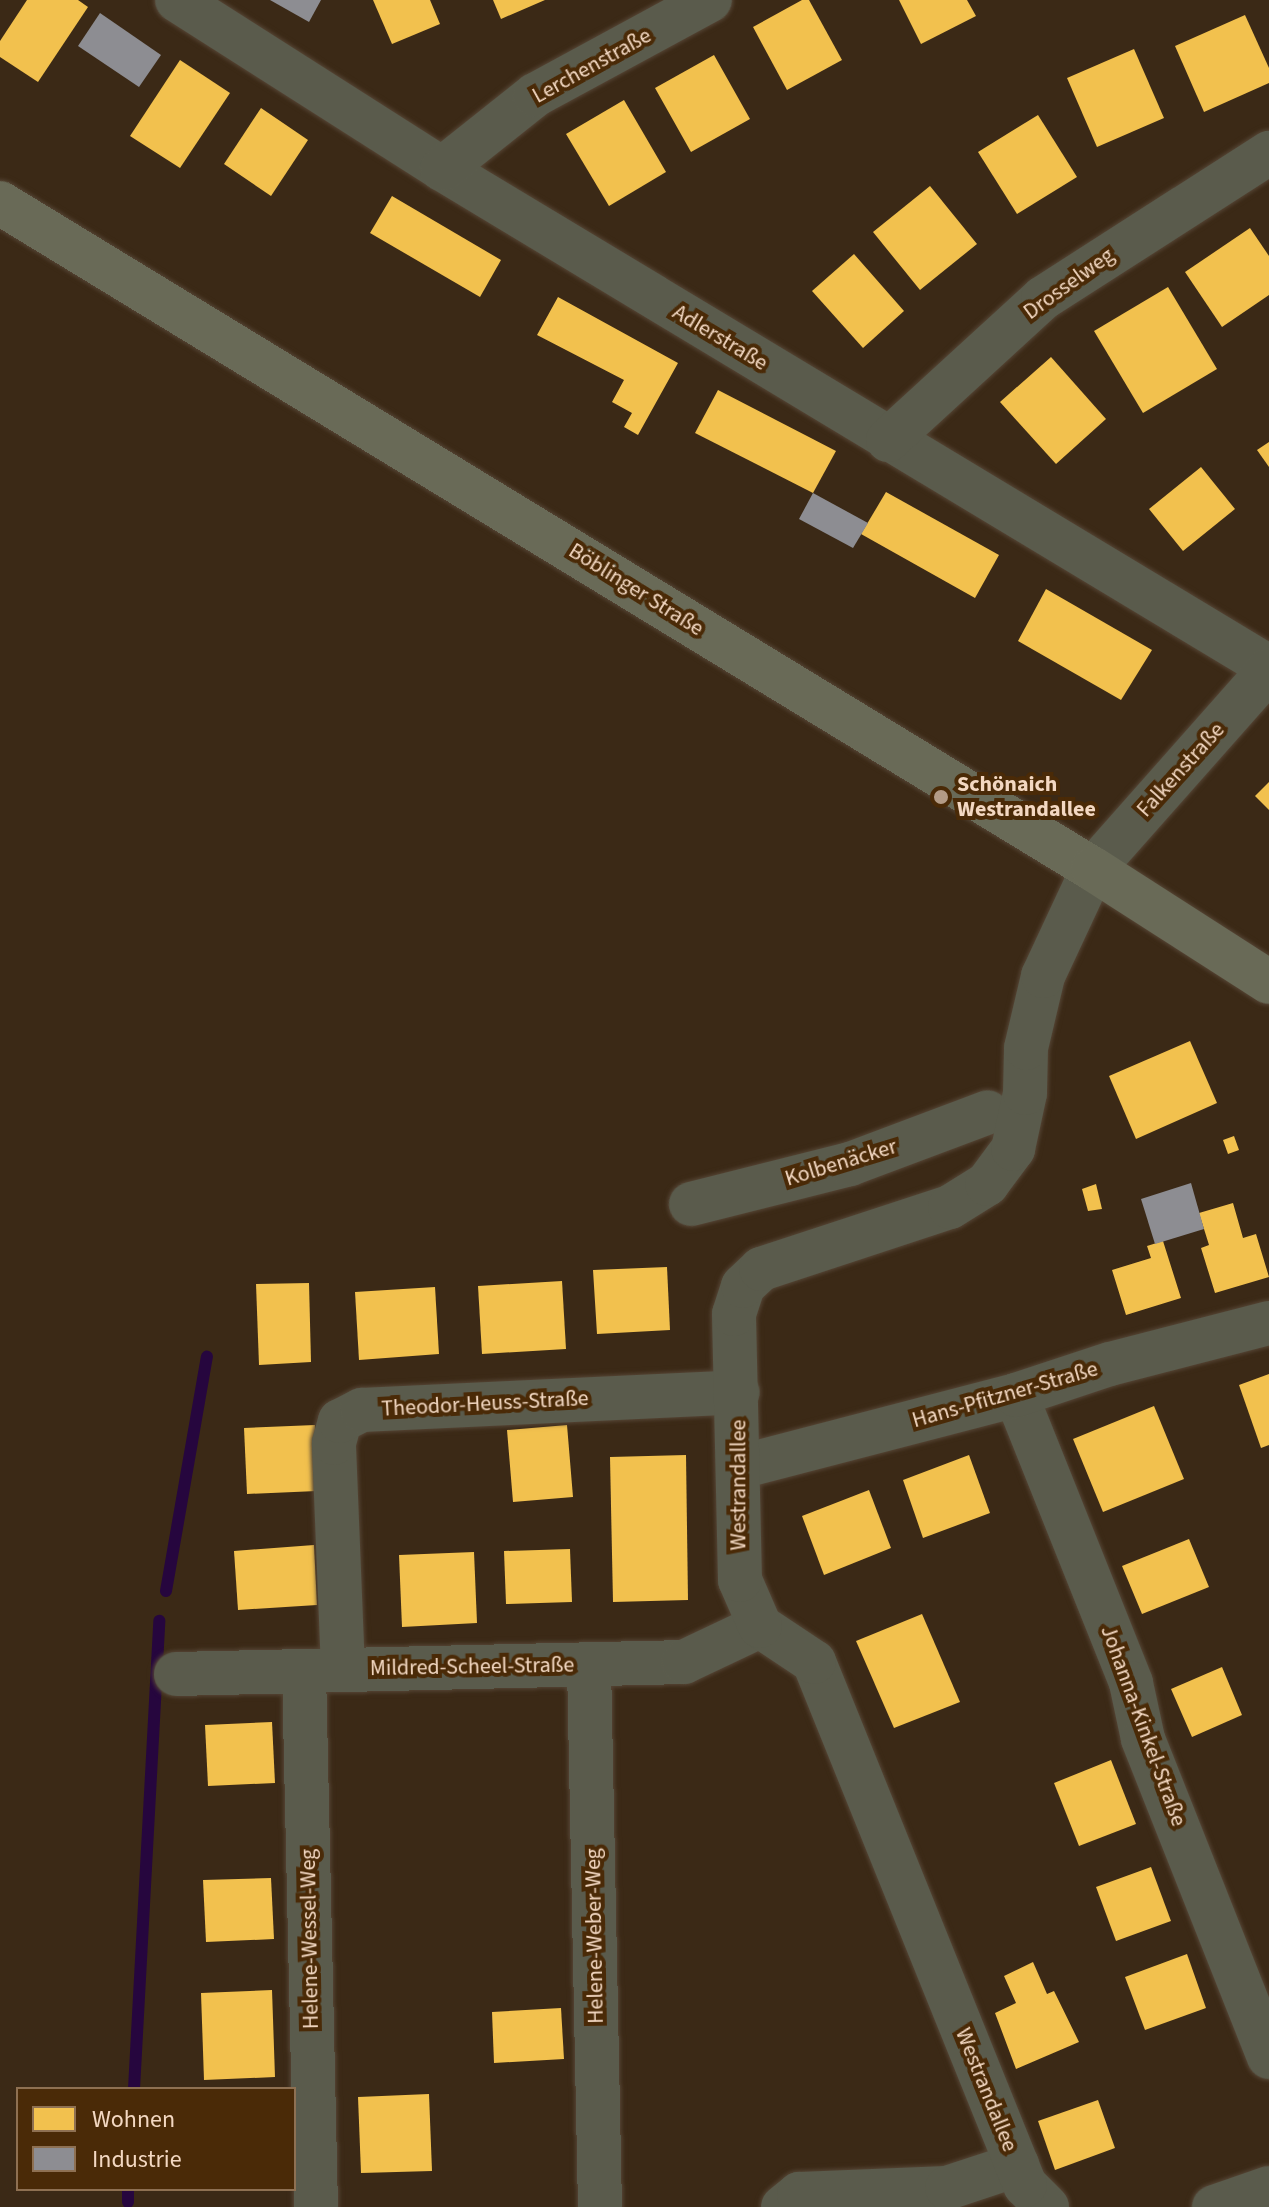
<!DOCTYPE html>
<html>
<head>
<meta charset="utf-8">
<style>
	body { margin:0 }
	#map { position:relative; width:1269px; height:2207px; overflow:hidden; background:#3b2916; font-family:"Source Sans 3",sans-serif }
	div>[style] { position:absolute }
	.homes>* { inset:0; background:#f2c14e }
	.industry>* { inset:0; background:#8d8d92 }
	.stream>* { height:12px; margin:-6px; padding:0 6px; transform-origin:6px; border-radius:6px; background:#26063e }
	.roads { filter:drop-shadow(0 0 2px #554535) drop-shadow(0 0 2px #554535) }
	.minor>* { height:44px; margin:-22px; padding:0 22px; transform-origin:22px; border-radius:22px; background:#5a5b4c }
	.major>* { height:44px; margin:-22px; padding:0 22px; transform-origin:22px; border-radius:22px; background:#696a57 }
	.dots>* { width:22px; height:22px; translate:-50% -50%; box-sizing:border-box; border:4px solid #4a2a07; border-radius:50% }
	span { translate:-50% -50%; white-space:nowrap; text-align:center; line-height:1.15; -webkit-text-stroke:8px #4a2a07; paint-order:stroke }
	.street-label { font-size:22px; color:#f3d8c2 }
	.poi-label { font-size:22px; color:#f3d8c2; font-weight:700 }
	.left { translate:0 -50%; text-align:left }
	.legend { position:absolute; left:16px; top:2087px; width:280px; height:104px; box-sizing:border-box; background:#4a2a07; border:2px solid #8e7052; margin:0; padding:10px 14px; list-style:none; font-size:24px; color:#f3d8c2 }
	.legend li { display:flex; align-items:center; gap:16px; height:40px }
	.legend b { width:40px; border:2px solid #8e7052 }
</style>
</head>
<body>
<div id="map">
	<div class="homes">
		<i style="clip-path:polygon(27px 0,78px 0,88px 7px,38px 82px,0 57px,0 41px)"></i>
		<i style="clip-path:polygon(373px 0,430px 0,440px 24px,392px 44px)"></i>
		<i style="clip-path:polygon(493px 0,545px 0,501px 19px)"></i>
		<i style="clip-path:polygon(802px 0,809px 0,842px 60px,787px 90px,753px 27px)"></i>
		<i style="clip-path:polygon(899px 0,967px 0,976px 16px,921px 44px)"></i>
		<i style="clip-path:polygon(1245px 15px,1269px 68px,1269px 83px,1204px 112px,1175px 46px)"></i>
		<i style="clip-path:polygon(1134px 49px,1164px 118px,1097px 147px,1067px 78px)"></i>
		<i style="clip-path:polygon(714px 55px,750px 119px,691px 152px,655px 88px)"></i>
		<i style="clip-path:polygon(180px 60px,230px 93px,180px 168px,130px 136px)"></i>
		<i style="clip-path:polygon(624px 100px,666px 172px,609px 206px,566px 134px)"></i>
		<i style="clip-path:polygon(261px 108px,308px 140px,271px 196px,224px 164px)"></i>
		<i style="clip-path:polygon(1038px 115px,1077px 177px,1017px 214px,978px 152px)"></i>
		<i style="clip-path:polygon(930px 186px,977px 244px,920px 290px,873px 232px)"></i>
		<i style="clip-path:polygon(392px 196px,501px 260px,480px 297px,370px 233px)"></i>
		<i style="clip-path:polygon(1250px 228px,1269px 256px,1269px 295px,1222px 327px,1185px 272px)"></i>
		<i style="clip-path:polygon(854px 254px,904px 311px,863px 348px,812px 291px)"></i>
		<i style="clip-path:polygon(1168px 287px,1217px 369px,1143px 413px,1094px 331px)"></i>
		<i style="clip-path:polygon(558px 297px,678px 363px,638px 435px,624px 427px,632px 413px,612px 402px,624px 380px,537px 335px)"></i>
		<i style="clip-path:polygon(1051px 357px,1106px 419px,1056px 464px,1000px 402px)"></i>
		<i style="clip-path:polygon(718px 390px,836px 451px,813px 493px,695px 433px)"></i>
		<i style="clip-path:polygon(1269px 442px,1269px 467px,1257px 450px)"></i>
		<i style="clip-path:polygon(1201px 467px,1235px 509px,1183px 551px,1149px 509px)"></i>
		<i style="clip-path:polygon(886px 492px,999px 555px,975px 598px,861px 534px)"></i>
		<i style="clip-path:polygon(1046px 589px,1152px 650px,1121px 700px,1018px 641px)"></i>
		<i style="clip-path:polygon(1269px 782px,1269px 810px,1255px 796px)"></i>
		<i style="clip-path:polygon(1190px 1041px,1217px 1103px,1136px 1139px,1109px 1076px)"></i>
		<i style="clip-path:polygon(1234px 1136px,1239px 1150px,1228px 1154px,1223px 1140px)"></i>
		<i style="clip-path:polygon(1096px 1184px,1102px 1209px,1088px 1211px,1082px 1189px)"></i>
		<i style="clip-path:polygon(1233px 1203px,1243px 1238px,1256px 1234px,1269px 1277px,1215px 1293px,1201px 1248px,1209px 1245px,1199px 1213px)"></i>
		<i style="clip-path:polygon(1163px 1241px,1181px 1298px,1126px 1315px,1112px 1270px,1151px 1258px,1147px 1246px)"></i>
		<i style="clip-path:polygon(667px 1267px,670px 1330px,597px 1334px,593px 1270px)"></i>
		<i style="clip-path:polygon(562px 1281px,566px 1349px,482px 1354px,478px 1286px)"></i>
		<i style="clip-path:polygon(309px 1283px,311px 1362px,259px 1365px,256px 1284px)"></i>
		<i style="clip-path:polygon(435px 1287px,439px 1354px,359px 1360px,355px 1292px)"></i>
		<i style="clip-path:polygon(1269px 1374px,1269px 1445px,1261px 1448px,1239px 1385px)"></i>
		<i style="clip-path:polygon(1154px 1406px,1184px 1479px,1103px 1512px,1073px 1439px)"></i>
		<i style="clip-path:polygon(315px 1425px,317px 1491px,247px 1494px,244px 1428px)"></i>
		<i style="clip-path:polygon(567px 1425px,573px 1497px,513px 1502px,507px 1430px)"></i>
		<i style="clip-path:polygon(686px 1455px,688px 1600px,613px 1602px,610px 1457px)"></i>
		<i style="clip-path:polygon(969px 1455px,990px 1513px,923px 1538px,903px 1480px)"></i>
		<i style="clip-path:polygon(869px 1490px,891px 1548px,824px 1575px,802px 1516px)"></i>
		<i style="clip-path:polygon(1189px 1539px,1209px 1587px,1142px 1614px,1122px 1566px)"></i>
		<i style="clip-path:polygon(314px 1545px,317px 1605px,238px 1610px,234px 1551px)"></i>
		<i style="clip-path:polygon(570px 1549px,572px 1602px,506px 1604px,504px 1551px)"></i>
		<i style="clip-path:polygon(474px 1552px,477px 1623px,402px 1627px,399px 1555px)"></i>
		<i style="clip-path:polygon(922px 1614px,960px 1702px,894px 1728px,856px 1641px)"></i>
		<i style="clip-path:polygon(1222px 1667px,1242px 1715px,1192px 1737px,1171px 1689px)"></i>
		<i style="clip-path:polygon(272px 1722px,275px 1783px,208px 1786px,205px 1725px)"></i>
		<i style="clip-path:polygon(1111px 1760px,1136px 1824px,1079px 1846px,1054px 1783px)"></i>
		<i style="clip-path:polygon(1151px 1867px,1171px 1921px,1116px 1941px,1096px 1887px)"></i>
		<i style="clip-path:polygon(271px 1878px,274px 1939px,206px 1942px,203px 1880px)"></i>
		<i style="clip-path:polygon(1187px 1954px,1206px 2008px,1145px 2030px,1125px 1977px)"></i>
		<i style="clip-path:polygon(1033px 1962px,1047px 1994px,1054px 1991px,1079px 2042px,1016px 2069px,995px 2013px,1016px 2003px,1004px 1976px)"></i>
		<i style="clip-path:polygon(272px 1990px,275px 2077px,204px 2080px,201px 1993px)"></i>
		<i style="clip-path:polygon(561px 2008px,564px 2059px,494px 2063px,492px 2012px)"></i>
		<i style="clip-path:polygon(429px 2094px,432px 2171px,361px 2173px,358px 2097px)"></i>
		<i style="clip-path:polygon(1098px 2100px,1115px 2148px,1055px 2170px,1038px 2121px)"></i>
	</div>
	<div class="industry">
		<i style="clip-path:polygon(270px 0,321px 0,309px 22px)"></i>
		<i style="clip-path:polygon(100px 13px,161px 55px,139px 87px,78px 46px)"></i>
		<i style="clip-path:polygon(813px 493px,868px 523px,853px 548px,799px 519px)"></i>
		<i style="clip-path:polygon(1191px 1183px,1204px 1229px,1155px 1244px,1141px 1199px)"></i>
	</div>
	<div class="stream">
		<i style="left:166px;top:1591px;width:238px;rotate:-80.1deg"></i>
		<i style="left:134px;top:2089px;width:469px;rotate:-86.9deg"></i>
		<i style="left:128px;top:2202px;width:13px;rotate:-90deg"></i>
	</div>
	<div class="roads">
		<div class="minor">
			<i style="left:177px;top:0;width:314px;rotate:32.5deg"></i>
			<i style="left:442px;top:169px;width:965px;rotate:31.06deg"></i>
			<i style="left:442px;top:169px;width:119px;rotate:-38.5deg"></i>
			<i style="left:535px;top:95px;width:199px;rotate:-28.5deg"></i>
			<i style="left:888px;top:440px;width:210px;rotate:-42.5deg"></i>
			<i style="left:1043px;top:298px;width:269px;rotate:-32.7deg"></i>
			<i style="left:691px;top:1204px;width:164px;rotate:-14.1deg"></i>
			<i style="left:850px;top:1164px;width:147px;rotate:-20.6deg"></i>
			<i style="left:1016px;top:1395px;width:310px;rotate:68.2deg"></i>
			<i style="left:1131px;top:1683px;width:57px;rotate:77.9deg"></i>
			<i style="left:1143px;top:1739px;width:342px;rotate:68.4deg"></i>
			<i style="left:740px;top:1467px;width:285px;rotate:-14.6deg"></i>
			<i style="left:1016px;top:1395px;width:99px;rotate:-18.3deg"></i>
			<i style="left:1110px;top:1364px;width:164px;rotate:-14.5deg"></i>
			<i style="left:589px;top:1665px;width:542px;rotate:88.84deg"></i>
			<i style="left:343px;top:1670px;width:227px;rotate:-92.3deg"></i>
			<i style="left:334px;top:1443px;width:23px;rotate:-75deg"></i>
			<i style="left:340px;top:1421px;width:25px;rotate:-27deg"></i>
			<i style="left:362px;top:1410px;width:376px;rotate:-2.7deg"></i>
			<i style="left:304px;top:1671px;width:536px;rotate:88.72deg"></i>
			<i style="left:176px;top:1674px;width:508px;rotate:-1.35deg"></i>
			<i style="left:684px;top:1662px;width:84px;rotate:-25.3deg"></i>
			<i style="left:783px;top:2207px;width:21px;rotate:-39deg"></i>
			<i style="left:799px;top:2194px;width:148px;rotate:-2.3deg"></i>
			<i style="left:947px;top:2188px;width:74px;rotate:-18.2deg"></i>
			<i style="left:1047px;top:2207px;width:31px;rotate:-135deg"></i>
			<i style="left:1025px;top:2185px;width:564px;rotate:-111.97deg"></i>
			<i style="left:814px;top:1662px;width:65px;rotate:-146.3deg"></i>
			<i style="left:760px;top:1626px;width:50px;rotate:-113.5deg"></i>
			<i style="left:740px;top:1580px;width:266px;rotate:-91.3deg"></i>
			<i style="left:734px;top:1314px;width:29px;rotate:-72deg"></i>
			<i style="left:743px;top:1286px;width:25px;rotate:-43deg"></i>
			<i style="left:761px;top:1269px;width:199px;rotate:-18.2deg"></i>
			<i style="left:950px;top:1207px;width:44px;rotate:-31.9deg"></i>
			<i style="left:987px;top:1184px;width:44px;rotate:-53.4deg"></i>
			<i style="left:1013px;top:1149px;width:57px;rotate:-77.9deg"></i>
			<i style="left:1025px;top:1093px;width:45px;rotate:-88.7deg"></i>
			<i style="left:1026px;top:1048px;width:74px;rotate:-76.7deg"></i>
			<i style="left:1043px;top:976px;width:118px;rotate:-65deg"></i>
			<i style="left:1093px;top:869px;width:266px;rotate:-48.5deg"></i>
			<i style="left:1214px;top:2207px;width:58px;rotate:-19.1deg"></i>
		</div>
		<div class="major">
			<i style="left:0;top:203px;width:1280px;rotate:31.36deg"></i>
			<i style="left:1093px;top:869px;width:209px;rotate:32.7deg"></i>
		</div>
	</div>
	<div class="dots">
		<i style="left:941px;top:797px;background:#b39b86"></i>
	</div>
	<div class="street-label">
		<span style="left:592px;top:66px;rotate:-29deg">Lerchenstraße</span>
		<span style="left:1069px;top:284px;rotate:-36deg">Drosselweg</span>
		<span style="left:720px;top:338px;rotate:31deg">Adlerstraße</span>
		<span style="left:636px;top:590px;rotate:32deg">Böblinger Straße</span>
		<span style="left:1181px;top:770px;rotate:-48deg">Falkenstraße</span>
		<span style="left:841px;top:1163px;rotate:-17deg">Kolbenäcker</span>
		<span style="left:1005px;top:1395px;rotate:-16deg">Hans-Pfitzner-Straße</span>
		<span style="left:485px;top:1404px;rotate:-3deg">Theodor-Heuss-Straße</span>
		<span style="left:739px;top:1485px;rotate:-90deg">Westrandallee</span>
		<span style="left:472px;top:1667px;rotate:-1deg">Mildred-Scheel-Straße</span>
		<span style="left:1143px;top:1726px;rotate:70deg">Johanna-Kinkel-Straße</span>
		<span style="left:595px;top:1936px;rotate:-91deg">Helene-Weber-Weg</span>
		<span style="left:310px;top:1939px;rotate:-91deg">Helene-Wessel-Weg</span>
		<span style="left:986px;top:2090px;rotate:68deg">Westrandallee</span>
	</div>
	<div class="poi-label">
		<span class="left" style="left:957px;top:797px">Schönaich<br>Westrandallee</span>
	</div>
	<ul class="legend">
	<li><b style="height:22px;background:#f2c14e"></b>Wohnen</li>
	<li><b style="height:22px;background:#8d8d92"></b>Industrie</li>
	</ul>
</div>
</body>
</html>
